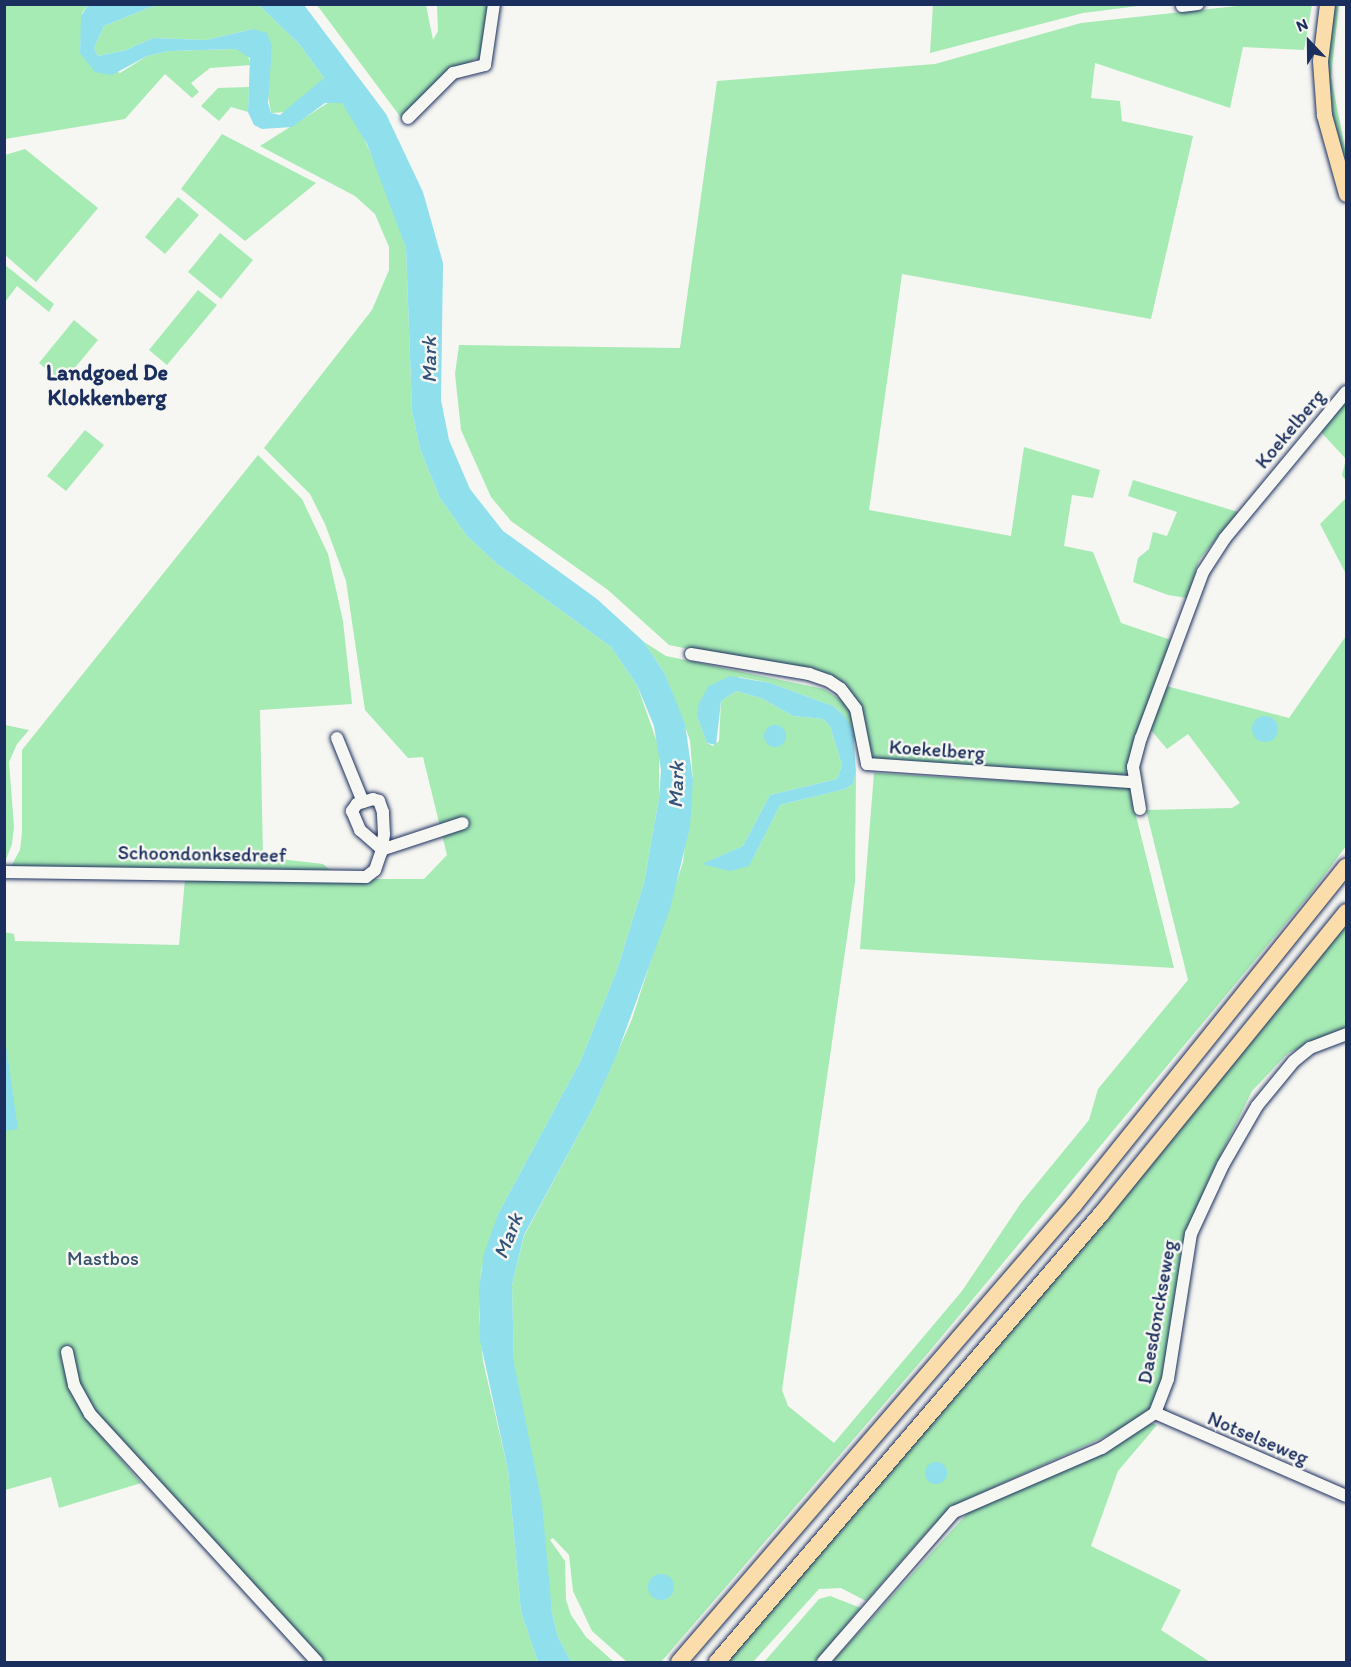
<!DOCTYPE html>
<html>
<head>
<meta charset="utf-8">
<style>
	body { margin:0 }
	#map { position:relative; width:1351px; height:1667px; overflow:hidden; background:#f6f6f2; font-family:Itim,sans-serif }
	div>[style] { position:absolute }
	.green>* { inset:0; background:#a6eab4 }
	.water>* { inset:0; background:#8fdfec }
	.round { border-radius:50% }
	.roads { filter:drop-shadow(0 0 2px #1b2f5e) drop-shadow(0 0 2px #1b2f5e) }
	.minor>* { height:12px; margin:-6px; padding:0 6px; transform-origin:6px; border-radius:6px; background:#f6f6f2 }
	.major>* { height:15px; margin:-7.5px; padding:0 7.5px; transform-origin:7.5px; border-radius:7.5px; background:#fbddab }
	.highway>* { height:16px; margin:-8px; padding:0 8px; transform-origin:8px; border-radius:8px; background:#fbddab }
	span { translate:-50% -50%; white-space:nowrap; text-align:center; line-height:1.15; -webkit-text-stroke:5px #f6f6f2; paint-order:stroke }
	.street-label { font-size:20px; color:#1b2f5e }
	.park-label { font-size:20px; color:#37546f }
	.water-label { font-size:21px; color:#32527a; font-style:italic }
	.quarter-label { font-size:22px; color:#1b2f5e; font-weight:700 }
	.frame { position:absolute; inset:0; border:6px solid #1b2f5e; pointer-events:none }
	.north { position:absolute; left:1279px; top:12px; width:60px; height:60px; -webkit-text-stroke:4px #f6f6f2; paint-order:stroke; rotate:338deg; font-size:16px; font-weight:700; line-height:24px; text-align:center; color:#1b2f5e }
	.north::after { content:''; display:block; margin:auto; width:21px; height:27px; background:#1b2f5e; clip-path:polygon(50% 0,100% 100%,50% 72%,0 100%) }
</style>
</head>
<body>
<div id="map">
	<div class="green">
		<i style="clip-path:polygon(4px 5px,88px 5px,82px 13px,80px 53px,120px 73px,147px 56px,169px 51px,236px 49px,247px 53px,251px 65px,210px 68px,191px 83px,199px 92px,192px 98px,165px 74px,125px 119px,5px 139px)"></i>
		<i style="clip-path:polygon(156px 5px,259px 5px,300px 45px,324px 78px,287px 112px,271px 113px,267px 89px,272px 46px,253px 29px,206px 40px,153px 38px,126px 50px,98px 56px,94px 48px,104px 26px)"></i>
		<i style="clip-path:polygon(317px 5px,426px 5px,433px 40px,438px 31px,437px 5px,491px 5px,483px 55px,458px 68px,402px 119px)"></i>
		<i style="clip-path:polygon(933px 5px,933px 4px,1146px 5px,1083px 13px,930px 53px)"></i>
		<i style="clip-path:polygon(1246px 5px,1312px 5px,1304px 50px,1243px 47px,1230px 108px,1095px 63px,1091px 98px,1120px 101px,1122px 121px,1193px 136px,1151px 319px,902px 274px,869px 510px,1011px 536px,1024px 447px,1100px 470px,1093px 498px,1072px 495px,1064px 546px,1093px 552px,1121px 623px,1171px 640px,1134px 739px,1127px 771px,1123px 775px,877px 760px,871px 752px,864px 716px,848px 689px,829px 678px,669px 645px,608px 590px,511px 521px,491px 497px,461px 430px,455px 374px,459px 345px,680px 348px,717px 81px,935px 64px,1081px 23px)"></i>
		<i style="clip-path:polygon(1333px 5px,1339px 5px,1331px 77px,1346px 153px,1346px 175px,1329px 113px,1327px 42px)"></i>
		<i style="clip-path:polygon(249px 87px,248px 112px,231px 107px,219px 121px,201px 106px,218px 88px)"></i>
		<i style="clip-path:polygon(331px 101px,342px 103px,359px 127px,386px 189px,406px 248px,412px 411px,420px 449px,440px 498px,467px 536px,496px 563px,611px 647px,637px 685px,659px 748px,659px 798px,644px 883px,617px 970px,581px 1060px,498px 1214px,481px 1271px,479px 1315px,483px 1361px,508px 1470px,521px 1612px,538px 1662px,324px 1662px,115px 1437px,95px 1413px,77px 1379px,71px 1356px,61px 1357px,70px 1392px,85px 1417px,141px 1483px,59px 1508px,51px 1477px,5px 1490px,4px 932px,14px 934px,15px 941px,179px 945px,185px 879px,424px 879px,447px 855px,423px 757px,408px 758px,365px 710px,346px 581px,325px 524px,310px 494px,264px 448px,372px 310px,389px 270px,389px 247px,375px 214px,355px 196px,260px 146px)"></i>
		<i style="clip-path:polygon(222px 134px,316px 183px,245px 241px,181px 189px)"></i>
		<i style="clip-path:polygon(25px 149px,98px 208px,36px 282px,5px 255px,5px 155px)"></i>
		<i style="clip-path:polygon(178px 197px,199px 215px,165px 254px,145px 237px)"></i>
		<i style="clip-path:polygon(220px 233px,253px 260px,221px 299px,188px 272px)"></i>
		<i style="clip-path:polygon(5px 265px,54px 304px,49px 312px,17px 286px,5px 302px)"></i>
		<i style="clip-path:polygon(198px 290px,217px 305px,167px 365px,149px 350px)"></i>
		<i style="clip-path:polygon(74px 320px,98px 340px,63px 382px,39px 363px)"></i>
		<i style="clip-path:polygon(1346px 400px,1346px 481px,1342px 475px,1346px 459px,1320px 431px)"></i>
		<i style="clip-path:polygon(85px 430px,104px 445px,66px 491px,47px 476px)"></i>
		<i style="clip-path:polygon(258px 455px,302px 499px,328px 554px,343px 621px,352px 704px,260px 710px,263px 857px,323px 864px,330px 870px,10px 868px,20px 850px,22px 832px,22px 750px)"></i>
		<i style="clip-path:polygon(1133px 480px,1238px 512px,1199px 560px,1187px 598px,1168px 595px,1133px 582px,1138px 558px,1149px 549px,1153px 532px,1167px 536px,1177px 512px,1128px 496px)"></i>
		<i style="clip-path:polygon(1346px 498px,1346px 574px,1320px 524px)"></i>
		<i style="clip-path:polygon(1346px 636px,1346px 846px,1311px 893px,928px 1353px,661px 1662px,627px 1662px,592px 1631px,573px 1591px,569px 1555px,553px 1538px,550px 1540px,565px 1561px,566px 1600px,571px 1615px,586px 1637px,614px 1662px,571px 1662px,558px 1637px,552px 1613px,514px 1366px,512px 1285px,524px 1236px,593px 1108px,632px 1019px,683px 862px,693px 780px,690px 740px,665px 674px,644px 642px,666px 656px,824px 689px,847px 704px,855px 725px,856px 744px,844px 715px,833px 706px,770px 683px,739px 677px,697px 716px,707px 743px,713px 746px,719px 741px,721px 701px,736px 691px,761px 698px,793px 716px,823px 719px,830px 726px,842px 765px,837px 779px,770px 795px,743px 846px,703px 864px,753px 858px,780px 805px,845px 789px,853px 784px,856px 772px,855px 882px,782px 1390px,788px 1406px,834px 1443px,962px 1291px,1021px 1203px,1089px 1120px,1098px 1089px,1188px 980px,1146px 810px,1232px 808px,1240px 803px,1188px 734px,1167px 749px,1150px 729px,1166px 686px,1289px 718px)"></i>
		<i style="clip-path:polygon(5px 725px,29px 730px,17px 744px,9px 762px,14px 827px,12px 844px,5px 862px)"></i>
		<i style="clip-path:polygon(874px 773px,1129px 788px,1174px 968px,860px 949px)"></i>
		<i style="clip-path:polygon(1346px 924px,1346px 1029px,1288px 1053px,1252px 1091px,1206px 1185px,1186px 1237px,1166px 1364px,1155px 1405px,1137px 1421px,1115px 1432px,966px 1500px,935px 1523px,866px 1601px,841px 1588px,819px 1589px,753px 1662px,724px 1662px)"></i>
		<i style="clip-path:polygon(1150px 1423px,1157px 1425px,1118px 1471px,1091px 1546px,1181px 1590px,1161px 1630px,1210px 1662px,832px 1662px,974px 1506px)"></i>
		<i style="clip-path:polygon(830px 1596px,861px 1608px,815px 1662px,764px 1662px,819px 1599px)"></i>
	</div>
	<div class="water">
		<i style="clip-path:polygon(88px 5px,156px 5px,104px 26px,94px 48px,98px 56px,126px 50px,153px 38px,206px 40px,253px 29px,267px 33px,272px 46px,268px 103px,271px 113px,280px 115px,324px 78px,300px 45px,259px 5px,304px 5px,386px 114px,423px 192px,443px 263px,441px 400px,449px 440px,470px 489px,503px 531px,597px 599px,644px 642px,665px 674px,685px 724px,693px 780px,690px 827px,670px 909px,617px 1054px,593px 1108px,524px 1235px,512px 1285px,514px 1363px,542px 1504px,552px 1613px,558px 1637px,571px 1662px,538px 1662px,521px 1612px,508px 1470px,480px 1340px,479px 1289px,484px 1254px,498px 1214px,581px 1060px,617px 970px,644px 883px,659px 798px,661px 770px,654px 726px,637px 685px,611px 647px,496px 563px,467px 536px,440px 498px,420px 449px,412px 411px,406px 248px,367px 144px,342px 103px,325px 103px,292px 127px,262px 129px,254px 125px,248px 112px,250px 58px,236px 49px,169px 51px,147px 56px,112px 75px,95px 72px,80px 53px,81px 16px)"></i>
		<i style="clip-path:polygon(730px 676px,770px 683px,833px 706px,844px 715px,853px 730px,856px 772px,853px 784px,845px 789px,780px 805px,749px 866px,730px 871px,702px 864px,743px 846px,770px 795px,837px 779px,842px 765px,830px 726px,823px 719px,793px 716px,761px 698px,736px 691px,721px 701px,716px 745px,707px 743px,697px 716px,699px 703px,709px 686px)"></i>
		<i class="round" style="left:1252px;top:716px;width:26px;height:26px"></i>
		<i class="round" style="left:764px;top:725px;width:22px;height:22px"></i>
		<i style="clip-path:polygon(4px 1032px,18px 1129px,5px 1131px,4px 1131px)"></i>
		<i class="round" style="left:925px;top:1462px;width:22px;height:22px"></i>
		<i class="round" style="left:648px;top:1574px;width:26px;height:26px"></i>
	</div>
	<div class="roads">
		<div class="minor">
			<i style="left:1182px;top:6px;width:16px;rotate:-7deg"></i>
			<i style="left:408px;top:118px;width:64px;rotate:-45deg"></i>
			<i style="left:453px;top:73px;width:33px;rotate:-14deg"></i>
			<i style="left:485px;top:65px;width:62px;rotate:-81.6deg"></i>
			<i style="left:691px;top:654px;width:120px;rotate:9.6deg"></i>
			<i style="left:809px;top:674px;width:21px;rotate:19deg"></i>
			<i style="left:829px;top:681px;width:14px;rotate:34deg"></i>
			<i style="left:841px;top:689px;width:25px;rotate:53deg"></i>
			<i style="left:856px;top:709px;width:56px;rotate:78.7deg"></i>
			<i style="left:867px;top:764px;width:267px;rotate:3.9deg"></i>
			<i style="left:337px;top:738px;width:69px;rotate:67.9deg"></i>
			<i style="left:1140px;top:809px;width:43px;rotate:-99.5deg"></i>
			<i style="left:1133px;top:767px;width:30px;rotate:-75deg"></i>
			<i style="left:1141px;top:738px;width:177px;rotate:-69.5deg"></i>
			<i style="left:1203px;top:572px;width:40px;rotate:-57.1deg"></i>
			<i style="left:1225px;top:538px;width:190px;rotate:-50.3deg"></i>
			<i style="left:381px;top:850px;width:86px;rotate:-18.2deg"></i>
			<i style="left:4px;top:872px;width:362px;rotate:0.8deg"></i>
			<i style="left:366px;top:877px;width:11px;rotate:-38deg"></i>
			<i style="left:375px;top:870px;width:18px;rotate:-71deg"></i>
			<i style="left:381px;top:853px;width:11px;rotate:-80deg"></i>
			<i style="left:383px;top:842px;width:8px;rotate:-83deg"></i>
			<i style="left:384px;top:834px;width:22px;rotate:-93deg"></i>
			<i style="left:383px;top:812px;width:12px;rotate:-110deg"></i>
			<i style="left:379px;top:801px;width:6px;rotate:-162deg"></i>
			<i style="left:373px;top:799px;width:17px;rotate:163deg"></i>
			<i style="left:357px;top:804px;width:9px;rotate:126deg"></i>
			<i style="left:352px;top:811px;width:21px;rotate:67deg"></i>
			<i style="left:360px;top:830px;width:28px;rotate:41deg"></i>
			<i style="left:67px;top:1352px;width:34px;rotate:78deg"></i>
			<i style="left:74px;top:1385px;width:33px;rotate:61deg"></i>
			<i style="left:90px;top:1414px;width:336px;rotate:47.5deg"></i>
			<i style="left:1155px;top:1413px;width:208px;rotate:23.5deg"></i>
			<i style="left:823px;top:1662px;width:199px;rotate:-48.9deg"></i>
			<i style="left:954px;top:1512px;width:161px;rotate:-23.4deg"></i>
			<i style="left:1102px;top:1448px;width:64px;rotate:-33.4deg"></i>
			<i style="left:1155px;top:1413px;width:36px;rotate:-69deg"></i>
			<i style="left:1168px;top:1379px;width:147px;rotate:-81deg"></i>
			<i style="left:1191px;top:1234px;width:76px;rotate:-65.1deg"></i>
			<i style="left:1223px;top:1165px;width:68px;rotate:-60deg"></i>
			<i style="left:1257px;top:1106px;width:58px;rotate:-50.6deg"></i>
			<i style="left:1294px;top:1061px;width:21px;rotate:-39deg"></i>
			<i style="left:1310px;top:1048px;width:39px;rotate:-21deg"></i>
		</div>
		<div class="major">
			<i style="left:1327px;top:4px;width:57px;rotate:97deg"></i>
			<i style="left:1320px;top:61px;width:54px;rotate:85.8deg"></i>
			<i style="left:1324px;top:115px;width:82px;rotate:74.4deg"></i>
		</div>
		<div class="highway">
			<i style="left:679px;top:1662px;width:604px;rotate:-49.16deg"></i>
			<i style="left:1074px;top:1205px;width:434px;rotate:-51.2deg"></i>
			<i style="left:717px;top:1662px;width:590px;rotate:-49.4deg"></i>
			<i style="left:1101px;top:1214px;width:389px;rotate:-50.9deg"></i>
		</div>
	</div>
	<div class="street-label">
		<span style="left:1290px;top:429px;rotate:-50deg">Koekelberg</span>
		<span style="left:937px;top:750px;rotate:4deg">Koekelberg</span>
		<span style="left:202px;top:854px;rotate:1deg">Schoondonksedreef</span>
		<span style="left:1157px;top:1312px;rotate:-80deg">Daesdonckseweg</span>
		<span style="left:1258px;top:1438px;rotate:23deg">Notselseweg</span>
	</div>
	<div class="park-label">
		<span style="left:103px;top:1258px">Mastbos</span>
	</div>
	<div class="water-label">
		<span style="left:429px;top:360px;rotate:-90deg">Mark</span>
		<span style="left:676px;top:785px;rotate:-88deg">Mark</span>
		<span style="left:508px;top:1236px;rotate:-68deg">Mark</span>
	</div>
	<div class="quarter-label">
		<span style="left:107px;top:385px">Landgoed De<br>Klokkenberg</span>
	</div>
	<div class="frame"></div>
	<div class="north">N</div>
</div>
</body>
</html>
